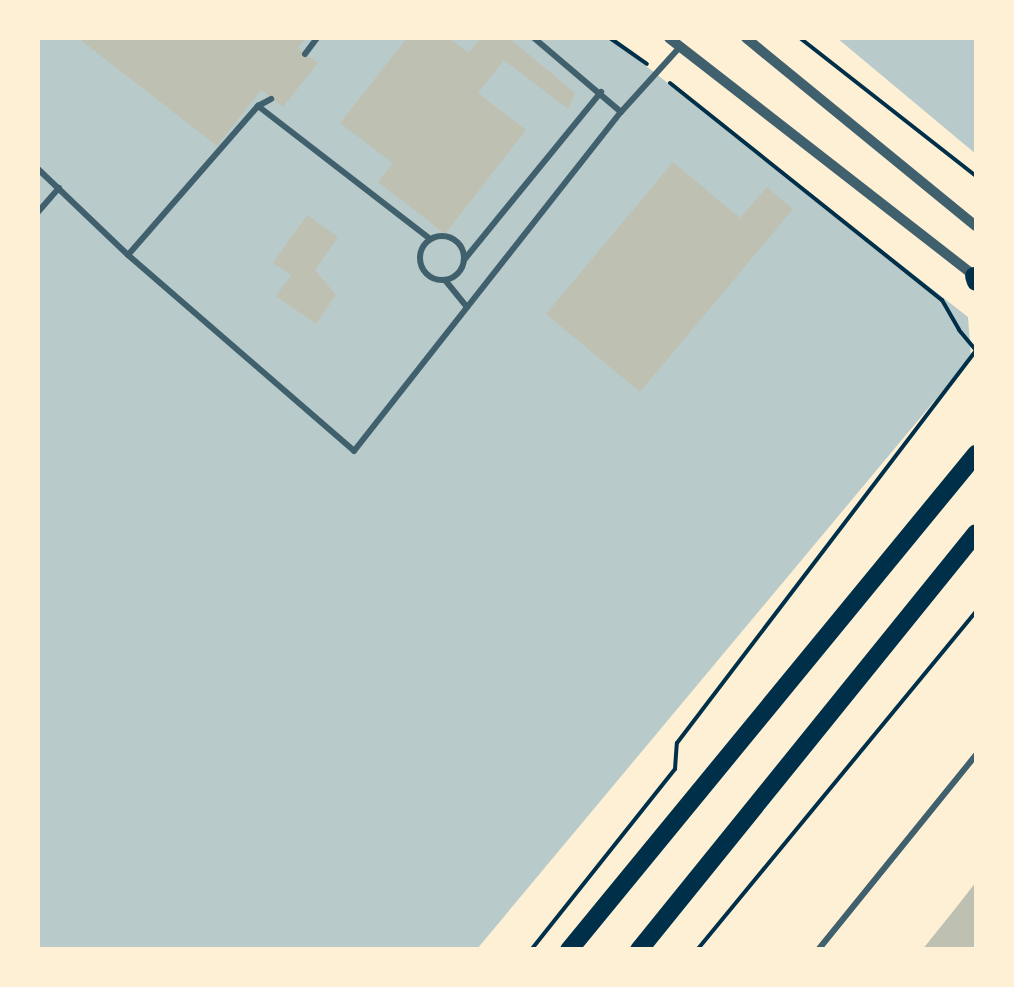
<!DOCTYPE html>
<html>
<head>
<meta charset="utf-8">
<style>
	body { margin:0 }
	#map { position:relative; width:1014px; height:987px; overflow:hidden; background:#fdf0d5; font-family:"Golos Text",sans-serif }
	div>[style] { position:absolute }
	.green>* { inset:0; background:#b9caca }
	.building>* { inset:0; background:#bec0b2 }
	.path>* { height:4px; margin:-2px; padding:0 2px; transform-origin:2px; border-radius:2px; background:#003049 }
	.service>* { height:6px; margin:-3px; padding:0 3px; transform-origin:3px; border-radius:3px; background:#3f606c }
	.service>.ring { margin:-3px; padding:0; box-sizing:content-box; background:none; border:6px solid #3f606c; border-radius:50% }
	.minor>* { height:10px; margin:-5px; padding:0 5px; transform-origin:5px; border-radius:5px; background:#3f606c }
	.secondary>* { height:18px; margin:-9px; padding:0 9px; transform-origin:9px; border-radius:9px; background:#003049 }
	span { translate:-50% -50%; white-space:nowrap; text-align:center; line-height:1.15; -webkit-text-stroke:8px #fdf0d5; paint-order:stroke }
	.frame { position:absolute; inset:0; border:40px solid #fdf0d5; pointer-events:none }
</style>
</head>
<body>
<div id="map">
	<div class="green">
		<i style="clip-path:polygon(38px 38px,610px 38px,968px 317px,971px 357px,477px 949px,38px 949px)"></i>
		<i style="clip-path:polygon(837px 38px,976px 38px,976px 154px)"></i>
	</div>
	<div class="building">
		<i style="clip-path:polygon(78px 38px,306px 38px,298px 48px,318px 63px,283px 107px,261px 90px,217px 146px)"></i>
		<i style="clip-path:polygon(407px 38px,449px 38px,469px 53px,480px 38px,509px 38px,575px 93px,568px 109px,504px 60px,478px 93px,526px 130px,445px 234px,378px 182px,393px 163px,340px 123px)"></i>
		<i style="clip-path:polygon(673px 162px,740px 218px,767px 187px,793px 209px,640px 392px,546px 314px)"></i>
		<i style="clip-path:polygon(307px 215px,338px 237px,315px 270px,336px 295px,316px 324px,276px 296px,291px 275px,273px 263px)"></i>
		<i style="clip-path:polygon(976px 882px,976px 950px,922px 950px,955px 909px)"></i>
	</div>
	<div class="path">
		<i style="left:610px;top:38px;width:45px;rotate:35.1deg"></i>
		<i style="left:800px;top:38px;width:224px;rotate:38.1deg"></i>
		<i style="left:670px;top:83px;width:348px;rotate:38.6deg"></i>
		<i style="left:942px;top:300px;width:34px;rotate:60deg"></i>
		<i style="left:959px;top:330px;width:26px;rotate:50deg"></i>
		<i style="left:531px;top:950px;width:231px;rotate:-51.5deg"></i>
		<i style="left:675px;top:769px;width:26px;rotate:-86deg"></i>
		<i style="left:677px;top:743px;width:494px;rotate:-52.7deg"></i>
		<i style="left:697px;top:950px;width:438px;rotate:-50.5deg"></i>
	</div>
	<div class="service">
		<i style="left:534px;top:38px;width:114px;rotate:40.4deg"></i>
		<i style="left:305px;top:54px;width:20px;rotate:-53deg"></i>
		<i style="left:258px;top:106px;width:217px;rotate:37.7deg"></i>
		<i style="left:38px;top:169px;width:124px;rotate:43.7deg"></i>
		<i style="left:128px;top:255px;width:198px;rotate:-48.9deg"></i>
		<i style="left:258px;top:106px;width:15px;rotate:-28deg"></i>
		<i style="left:38px;top:212px;width:32px;rotate:-49deg"></i>
		<i class="ring" style="left:420px;top:236px;width:38px;height:38px"></i>
		<i style="left:128px;top:255px;width:299px;rotate:40.9deg"></i>
		<i style="left:354px;top:451px;width:432px;rotate:-51.8deg"></i>
		<i style="left:621px;top:112px;width:88px;rotate:-47.8deg"></i>
		<i style="left:464px;top:260px;width:217px;rotate:-50.8deg"></i>
		<i style="left:445px;top:280px;width:35px;rotate:51deg"></i>
		<i style="left:818px;top:950px;width:251px;rotate:-51deg"></i>
	</div>
	<div class="minor">
		<i style="left:669px;top:38px;width:389px;rotate:37.9deg"></i>
		<i style="left:746px;top:38px;width:297px;rotate:39.3deg"></i>
	</div>
	<div class="secondary">
		<i style="left:974px;top:276px;width:6px;rotate:72deg"></i>
		<i style="left:569px;top:950px;width:642px;rotate:-50.63deg"></i>
		<i style="left:639px;top:950px;width:536px;rotate:-51.06deg"></i>
	</div>
	<div class="frame"></div>
</div>
</body>
</html>
